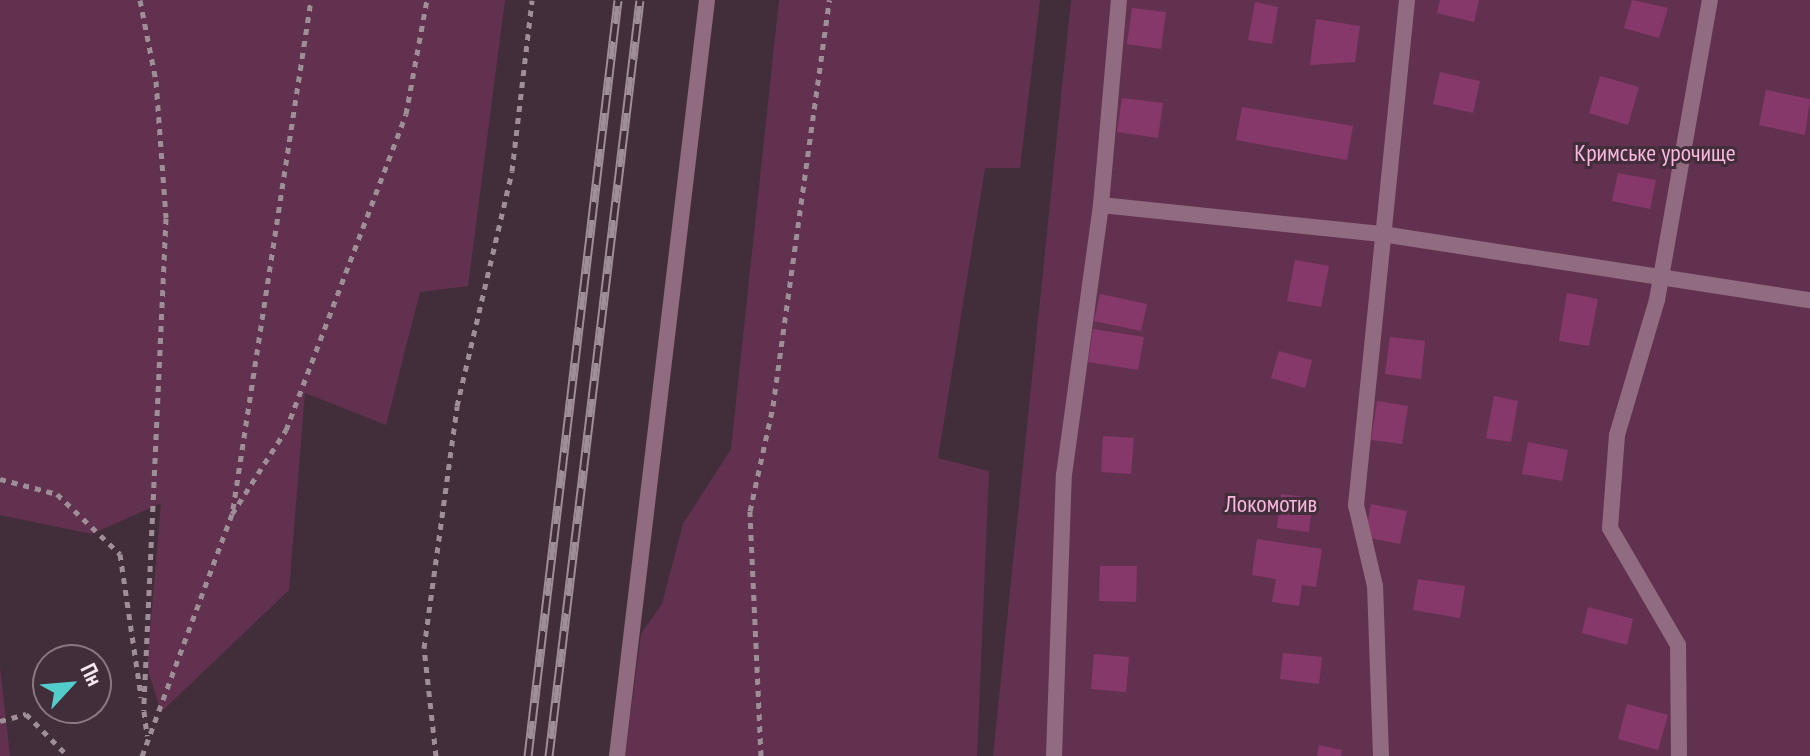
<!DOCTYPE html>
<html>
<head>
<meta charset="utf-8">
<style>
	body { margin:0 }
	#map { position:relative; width:1810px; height:756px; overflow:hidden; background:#422e3a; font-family:"PT Sans Narrow",sans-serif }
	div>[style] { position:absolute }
	.green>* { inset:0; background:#633150 }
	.building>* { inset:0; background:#87386b }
	.path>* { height:5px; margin-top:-2.5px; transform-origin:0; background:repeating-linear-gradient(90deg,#9e8e97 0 6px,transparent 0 12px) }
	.lane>* { height:16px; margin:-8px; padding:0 8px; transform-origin:8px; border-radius:8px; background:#916c81 }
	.rail>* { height:9px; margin-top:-4.5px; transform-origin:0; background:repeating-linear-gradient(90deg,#422e3a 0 18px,#9e8e97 0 36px); box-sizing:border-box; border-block:2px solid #9e8e97 }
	span { translate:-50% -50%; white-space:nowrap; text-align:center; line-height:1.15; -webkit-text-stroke:6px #422e3a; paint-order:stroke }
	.park-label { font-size:24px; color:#fbb8df }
	.north { position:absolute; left:32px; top:644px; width:80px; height:80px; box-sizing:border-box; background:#422e3a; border:2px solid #897882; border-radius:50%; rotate:64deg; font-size:22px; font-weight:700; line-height:32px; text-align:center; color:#f3e6ed }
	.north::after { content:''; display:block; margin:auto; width:28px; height:36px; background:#53cdcb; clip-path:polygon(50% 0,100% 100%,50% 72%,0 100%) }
</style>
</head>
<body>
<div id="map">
	<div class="green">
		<i style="clip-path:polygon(0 0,505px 0,468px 286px,420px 292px,386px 425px,305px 393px,289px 590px,161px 712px,147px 666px,161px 503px,92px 534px,0 515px)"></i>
		<i style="clip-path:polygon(779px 0,1040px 0,1020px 168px,985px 168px,938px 458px,989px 471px,977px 756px,625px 756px,641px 634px,662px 604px,683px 524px,731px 449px)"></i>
		<i style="clip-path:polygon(1071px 0,1810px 0,1810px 756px,993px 756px)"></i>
		<i style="clip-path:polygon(0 667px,10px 756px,0 756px)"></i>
	</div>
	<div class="building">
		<i style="clip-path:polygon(1440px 0,1479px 0,1474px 22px,1437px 13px)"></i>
		<i style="clip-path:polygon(1632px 0,1668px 8px,1659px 38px,1624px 28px)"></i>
		<i style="clip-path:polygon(1255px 2px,1278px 7px,1272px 44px,1248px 40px)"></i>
		<i style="clip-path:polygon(1132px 8px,1166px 12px,1161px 49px,1127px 44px)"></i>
		<i style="clip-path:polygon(1316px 19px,1360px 26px,1355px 62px,1310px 65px)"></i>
		<i style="clip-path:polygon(1440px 72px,1480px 81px,1473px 113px,1433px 104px)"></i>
		<i style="clip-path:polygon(1600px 76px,1639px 87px,1628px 125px,1589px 113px)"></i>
		<i style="clip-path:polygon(1766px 90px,1810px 99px,1805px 135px,1759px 125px)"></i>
		<i style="clip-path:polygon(1122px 98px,1163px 103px,1158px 138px,1117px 132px)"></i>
		<i style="clip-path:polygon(1242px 107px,1353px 126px,1347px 160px,1236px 140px)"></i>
		<i style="clip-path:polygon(1618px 173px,1656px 180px,1650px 209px,1612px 201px)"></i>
		<i style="clip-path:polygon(1295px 260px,1329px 266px,1321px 307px,1287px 301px)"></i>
		<i style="clip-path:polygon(1567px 293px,1598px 299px,1589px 346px,1559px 341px)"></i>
		<i style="clip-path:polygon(1100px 294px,1147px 304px,1141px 331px,1094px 321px)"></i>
		<i style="clip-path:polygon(1093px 329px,1144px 337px,1138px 370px,1088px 362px)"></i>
		<i style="clip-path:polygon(1390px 337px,1425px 341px,1421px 379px,1385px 374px)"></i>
		<i style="clip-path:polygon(1279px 351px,1312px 360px,1305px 388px,1271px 378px)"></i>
		<i style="clip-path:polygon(1494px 396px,1518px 401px,1511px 442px,1486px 438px)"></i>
		<i style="clip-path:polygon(1377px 401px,1408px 406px,1402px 444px,1371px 440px)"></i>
		<i style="clip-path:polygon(1103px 436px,1134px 438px,1131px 474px,1101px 472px)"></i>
		<i style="clip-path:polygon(1528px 442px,1568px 450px,1562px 481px,1522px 474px)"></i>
		<i style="clip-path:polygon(1281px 494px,1313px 498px,1309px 532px,1277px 528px)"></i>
		<i style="clip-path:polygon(1371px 504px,1407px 511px,1400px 544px,1365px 537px)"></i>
		<i style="clip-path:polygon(1257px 539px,1322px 549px,1316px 587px,1302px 585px,1299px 606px,1272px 602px,1276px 579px,1252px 575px)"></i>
		<i style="clip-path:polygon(1100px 566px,1137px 566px,1136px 602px,1099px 601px)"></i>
		<i style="clip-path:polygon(1418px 579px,1465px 586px,1460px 618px,1413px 610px)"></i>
		<i style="clip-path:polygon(1588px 607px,1633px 619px,1627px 645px,1582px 633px)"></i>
		<i style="clip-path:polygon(1283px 653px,1322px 657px,1319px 684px,1280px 679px)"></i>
		<i style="clip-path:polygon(1094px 654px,1129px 657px,1126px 692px,1091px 689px)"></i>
		<i style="clip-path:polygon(1627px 704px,1668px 715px,1658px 750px,1618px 739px)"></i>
		<i style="clip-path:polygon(1319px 745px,1342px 750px,1341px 756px,1317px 756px)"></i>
	</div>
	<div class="path">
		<i style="left:140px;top:0;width:83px;rotate:78.8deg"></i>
		<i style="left:156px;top:81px;width:137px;rotate:85.8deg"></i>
		<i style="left:166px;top:218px;width:493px;rotate:92.6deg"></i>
		<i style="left:0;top:479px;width:59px;rotate:14.7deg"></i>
		<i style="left:57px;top:494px;width:87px;rotate:43.6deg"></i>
		<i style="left:120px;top:554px;width:145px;rotate:81.6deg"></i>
		<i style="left:233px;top:509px;width:515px;rotate:-81.29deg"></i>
		<i style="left:144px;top:711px;width:25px;rotate:83deg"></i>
		<i style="left:0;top:721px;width:27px;rotate:-15deg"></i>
		<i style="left:26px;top:714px;width:59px;rotate:45deg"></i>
		<i style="left:142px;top:756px;width:258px;rotate:-69.6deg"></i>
		<i style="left:232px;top:514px;width:100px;rotate:-57.3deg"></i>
		<i style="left:286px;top:430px;width:338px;rotate:-69.2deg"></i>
		<i style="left:406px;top:114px;width:116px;rotate:-79.6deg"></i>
		<i style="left:436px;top:756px;width:109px;rotate:-96.3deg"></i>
		<i style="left:424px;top:648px;width:244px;rotate:-82.2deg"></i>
		<i style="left:457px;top:406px;width:241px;rotate:-76.8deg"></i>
		<i style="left:512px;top:171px;width:172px;rotate:-83.3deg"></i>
		<i style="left:761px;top:756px;width:245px;rotate:-92.6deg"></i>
		<i style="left:750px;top:511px;width:107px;rotate:-77.6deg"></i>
		<i style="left:773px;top:406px;width:410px;rotate:-82.1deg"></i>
	</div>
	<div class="lane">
		<i style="left:1101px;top:205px;width:282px;rotate:5.9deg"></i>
		<i style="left:1382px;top:234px;width:433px;rotate:8.8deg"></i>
		<i style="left:617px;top:756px;width:761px;rotate:-83.21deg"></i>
		<i style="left:1054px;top:756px;width:281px;rotate:-88deg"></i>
		<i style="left:1064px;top:475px;width:273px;rotate:-82.2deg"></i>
		<i style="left:1101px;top:205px;width:206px;rotate:-85deg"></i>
		<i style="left:1381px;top:756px;width:170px;rotate:-92deg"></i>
		<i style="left:1375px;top:586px;width:83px;rotate:-103.2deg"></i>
		<i style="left:1356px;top:505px;width:508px;rotate:-84.23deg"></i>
		<i style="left:1679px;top:756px;width:111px;rotate:-90.5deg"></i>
		<i style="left:1678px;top:645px;width:135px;rotate:-120.2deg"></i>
		<i style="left:1610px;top:528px;width:93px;rotate:-85.7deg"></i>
		<i style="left:1617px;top:435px;width:141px;rotate:-73.5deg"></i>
		<i style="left:1657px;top:300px;width:305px;rotate:-80deg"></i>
	</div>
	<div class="rail">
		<i style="left:528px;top:756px;width:761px;rotate:-83.21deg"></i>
		<i style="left:549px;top:756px;width:761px;rotate:-83.14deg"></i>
	</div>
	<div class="park-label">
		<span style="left:1655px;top:153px">Кримське урочище</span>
		<span style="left:1271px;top:504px">Локомотив</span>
	</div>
	<div class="north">Пн</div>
</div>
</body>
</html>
